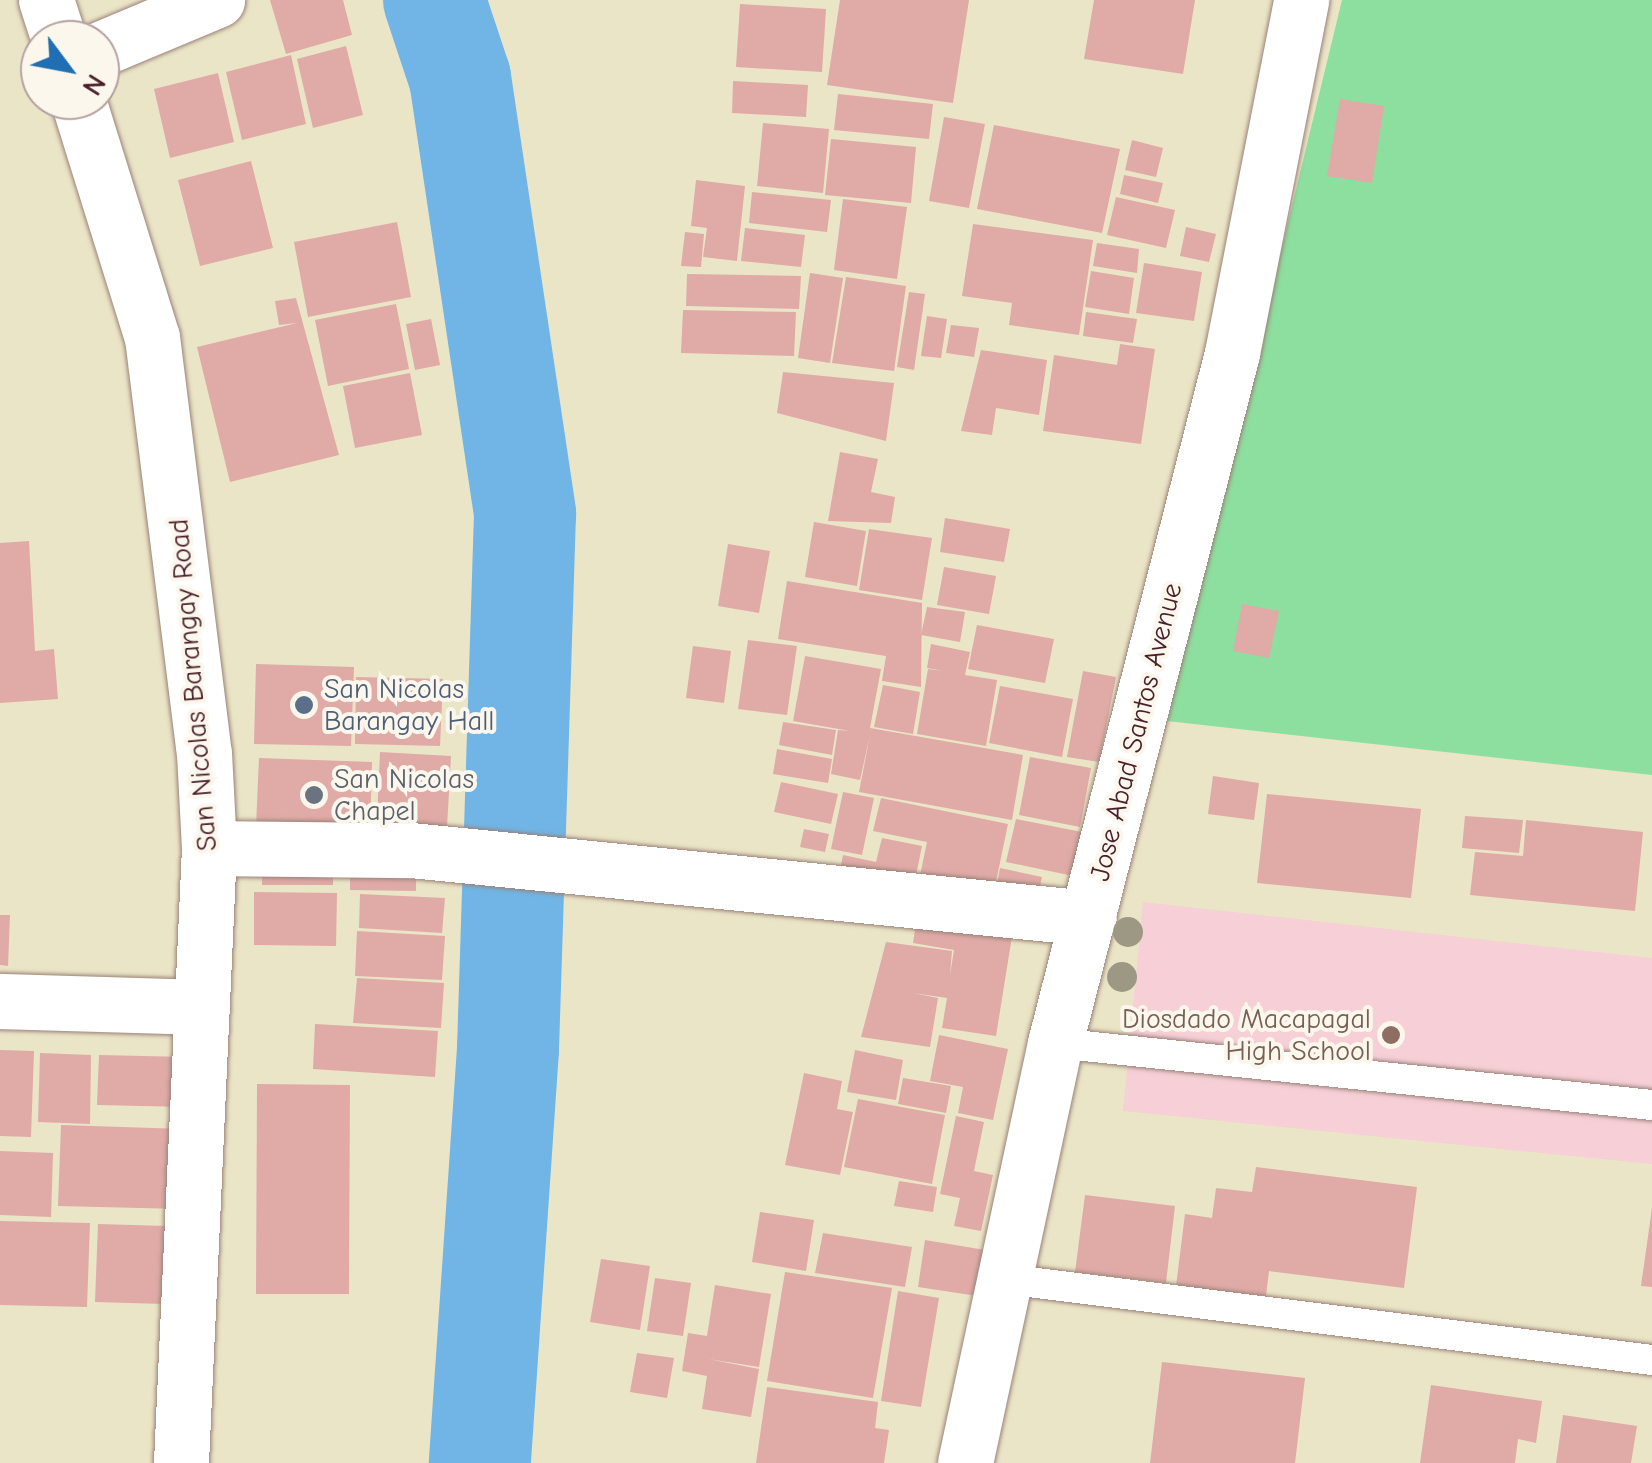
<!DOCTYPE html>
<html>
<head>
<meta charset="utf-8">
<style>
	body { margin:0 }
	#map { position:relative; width:1652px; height:1463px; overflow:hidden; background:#ebe5c7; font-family:"Comic Neue",sans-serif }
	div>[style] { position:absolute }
	.built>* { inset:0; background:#f6cfd7 }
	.green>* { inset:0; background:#8ddf9f }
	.river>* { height:102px; margin:-51px; padding:0 51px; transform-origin:51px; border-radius:51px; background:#70b5e6 }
	.building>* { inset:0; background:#e0aaa7 }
	.roads { filter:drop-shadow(0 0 2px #9a8279) drop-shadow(0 0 2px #9a8279) }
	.lane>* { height:30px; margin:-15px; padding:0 15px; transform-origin:15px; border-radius:15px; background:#fff }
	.street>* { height:55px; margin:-27.5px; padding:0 27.5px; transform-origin:27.5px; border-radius:27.5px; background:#fff }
	.secondary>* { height:55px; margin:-27.5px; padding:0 27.5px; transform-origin:27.5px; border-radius:27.5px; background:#fff }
	.highway>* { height:55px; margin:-27.5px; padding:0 27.5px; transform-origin:27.5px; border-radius:27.5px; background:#fff }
	.trees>* { width:30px; height:30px; margin:-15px; border-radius:50%; background:#9d9884 }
	.dots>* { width:28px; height:28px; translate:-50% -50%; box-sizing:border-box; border:5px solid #fbf7ec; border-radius:50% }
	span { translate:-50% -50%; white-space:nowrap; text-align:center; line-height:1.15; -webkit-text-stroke:8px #fbf7ec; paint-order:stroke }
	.street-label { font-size:28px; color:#4a1f2b }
	.service-label { font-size:28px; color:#4e5e75 }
	.left { translate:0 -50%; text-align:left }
	.worship-label { font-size:28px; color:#5b616d }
	.education-label { font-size:28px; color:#785e54 }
	.right { translate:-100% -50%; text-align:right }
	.north { position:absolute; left:20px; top:20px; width:100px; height:100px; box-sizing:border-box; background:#fbf7ec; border:2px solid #b4a19f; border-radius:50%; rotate:122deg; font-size:28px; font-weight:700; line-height:40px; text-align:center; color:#4a1f2b }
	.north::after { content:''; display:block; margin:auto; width:35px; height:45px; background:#1f6fb2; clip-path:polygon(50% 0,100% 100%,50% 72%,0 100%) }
</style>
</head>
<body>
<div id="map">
	<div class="built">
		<i style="clip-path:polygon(1143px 902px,1652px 958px,1652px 1164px,1123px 1111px)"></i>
	</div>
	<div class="green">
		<i style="clip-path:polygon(1342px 0,1652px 0,1652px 775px,1167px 721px)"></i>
	</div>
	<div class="river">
		<i style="left:434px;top:0;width:82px;rotate:71.6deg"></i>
		<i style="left:460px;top:78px;width:441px;rotate:81.5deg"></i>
		<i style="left:525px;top:514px;width:535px;rotate:91.82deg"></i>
		<i style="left:508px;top:1049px;width:415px;rotate:93.9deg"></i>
	</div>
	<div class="building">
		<i style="clip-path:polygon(270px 0,343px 0,352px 35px,286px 54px)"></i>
		<i style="clip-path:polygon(840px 0,969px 0,953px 103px,827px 85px)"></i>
		<i style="clip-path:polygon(1094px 0,1195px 0,1183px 74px,1084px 59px)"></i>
		<i style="clip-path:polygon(740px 4px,826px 9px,822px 72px,736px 67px)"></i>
		<i style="clip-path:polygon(346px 46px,363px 115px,313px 128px,297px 59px)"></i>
		<i style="clip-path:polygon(291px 55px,306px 124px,242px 140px,226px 72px)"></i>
		<i style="clip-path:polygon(218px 73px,234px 142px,170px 158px,154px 89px)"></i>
		<i style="clip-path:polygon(733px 81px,808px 85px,806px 117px,732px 113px)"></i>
		<i style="clip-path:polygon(838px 94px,933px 104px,929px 139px,834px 130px)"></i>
		<i style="clip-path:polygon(1340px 99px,1384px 106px,1372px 183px,1327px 176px)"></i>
		<i style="clip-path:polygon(944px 117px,985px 124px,969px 208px,929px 201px)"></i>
		<i style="clip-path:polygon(763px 123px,829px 129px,823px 193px,757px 186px)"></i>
		<i style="clip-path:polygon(994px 125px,1120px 149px,1102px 233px,977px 209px)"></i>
		<i style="clip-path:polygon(831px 139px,916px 147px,911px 203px,825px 195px)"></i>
		<i style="clip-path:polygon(1132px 140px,1163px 148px,1156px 177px,1125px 170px)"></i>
		<i style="clip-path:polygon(251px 161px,273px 248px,200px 266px,178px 180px)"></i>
		<i style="clip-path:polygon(1124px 175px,1163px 183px,1158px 203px,1120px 194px)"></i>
		<i style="clip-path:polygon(696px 180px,745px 186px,737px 261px,703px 257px,707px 228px,691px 226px)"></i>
		<i style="clip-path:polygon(752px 192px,831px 200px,827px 232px,749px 223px)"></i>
		<i style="clip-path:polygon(1116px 197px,1175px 210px,1166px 248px,1107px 235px)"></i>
		<i style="clip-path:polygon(843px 199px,907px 207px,897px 279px,834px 270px)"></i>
		<i style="clip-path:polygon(397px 222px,411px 297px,308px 317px,294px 242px)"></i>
		<i style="clip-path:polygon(973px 224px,1093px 240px,1079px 335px,1009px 325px,1012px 303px,962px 296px)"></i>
		<i style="clip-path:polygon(1186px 227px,1216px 234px,1209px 262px,1180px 256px)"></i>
		<i style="clip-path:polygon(745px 228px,805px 235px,801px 267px,741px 261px)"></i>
		<i style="clip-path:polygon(685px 232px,704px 234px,701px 267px,681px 266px)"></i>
		<i style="clip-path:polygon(1097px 243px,1139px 249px,1137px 273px,1093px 266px)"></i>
		<i style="clip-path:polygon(1144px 263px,1202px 272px,1194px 321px,1136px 313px)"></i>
		<i style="clip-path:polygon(1091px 271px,1134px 278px,1129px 314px,1085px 307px)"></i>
		<i style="clip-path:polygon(810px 273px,843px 278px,830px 363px,798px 358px)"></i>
		<i style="clip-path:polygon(687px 274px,801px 276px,799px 309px,686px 306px)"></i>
		<i style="clip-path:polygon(846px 277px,906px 286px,894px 371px,832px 363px)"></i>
		<i style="clip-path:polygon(909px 292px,925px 294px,914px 370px,897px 367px)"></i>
		<i style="clip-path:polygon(296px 298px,339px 455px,230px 482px,197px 347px,297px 323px,279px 325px,275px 301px)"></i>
		<i style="clip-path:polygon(396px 304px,409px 369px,328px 386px,315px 320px)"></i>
		<i style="clip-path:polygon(683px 310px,796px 312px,794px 356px,681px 353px)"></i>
		<i style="clip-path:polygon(1086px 312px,1137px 319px,1133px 343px,1083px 336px)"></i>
		<i style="clip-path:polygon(927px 316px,947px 319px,941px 358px,921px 356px)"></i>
		<i style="clip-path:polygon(431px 319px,440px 365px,415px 370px,406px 324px)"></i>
		<i style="clip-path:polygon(951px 325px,979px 328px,974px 357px,946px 353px)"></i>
		<i style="clip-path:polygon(1120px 344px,1155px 349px,1141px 444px,1043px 431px,1054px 355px,1117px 365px)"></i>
		<i style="clip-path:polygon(981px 350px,1047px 360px,1039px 415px,996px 408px,992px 435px,961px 431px)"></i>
		<i style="clip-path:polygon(783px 372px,894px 383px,886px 441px,777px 413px)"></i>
		<i style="clip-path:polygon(410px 373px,422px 435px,355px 448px,343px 386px)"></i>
		<i style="clip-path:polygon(840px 452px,878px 459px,871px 492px,895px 497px,891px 523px,828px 521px)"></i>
		<i style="clip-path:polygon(945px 518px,1010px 529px,1004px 562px,940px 552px)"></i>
		<i style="clip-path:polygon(814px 522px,866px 531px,857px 586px,805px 577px)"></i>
		<i style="clip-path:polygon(869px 529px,932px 538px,922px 600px,859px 590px)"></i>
		<i style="clip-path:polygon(29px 541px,35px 651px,54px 649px,58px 699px,0 703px,0 543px)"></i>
		<i style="clip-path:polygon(728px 544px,770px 551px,759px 613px,718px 606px)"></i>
		<i style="clip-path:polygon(944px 567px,996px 576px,989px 614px,937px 605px)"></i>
		<i style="clip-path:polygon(787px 581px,922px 603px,921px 687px,882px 681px,886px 656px,778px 639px)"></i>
		<i style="clip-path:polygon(1242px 604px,1279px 611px,1269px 658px,1233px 651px)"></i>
		<i style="clip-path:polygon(927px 607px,965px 612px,960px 642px,921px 635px)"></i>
		<i style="clip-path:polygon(977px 625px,1054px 639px,1045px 683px,968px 669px)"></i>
		<i style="clip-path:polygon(748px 640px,797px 646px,787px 715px,738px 709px)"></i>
		<i style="clip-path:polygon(931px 644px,970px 652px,965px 675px,997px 680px,986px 746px,917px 734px,928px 669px,944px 671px,927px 668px)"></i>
		<i style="clip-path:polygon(693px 646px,731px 651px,724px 703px,686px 698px)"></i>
		<i style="clip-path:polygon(805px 656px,881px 669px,870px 728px,1023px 755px,1012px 820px,859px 792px,870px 735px,860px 780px,831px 774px,838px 730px,850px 731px,793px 721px)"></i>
		<i style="clip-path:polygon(256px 664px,354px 667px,351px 746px,254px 744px)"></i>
		<i style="clip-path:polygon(1083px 671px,1116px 677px,1099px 762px,1067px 757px)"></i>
		<i style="clip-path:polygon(356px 677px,443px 679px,440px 746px,355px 744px)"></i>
		<i style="clip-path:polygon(883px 685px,920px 692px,913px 734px,874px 727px)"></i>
		<i style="clip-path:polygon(1000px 686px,1073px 699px,1062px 757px,989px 743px)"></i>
		<i style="clip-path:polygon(783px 722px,836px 730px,832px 755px,779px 745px)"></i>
		<i style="clip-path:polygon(777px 749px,832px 759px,828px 783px,773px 774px)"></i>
		<i style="clip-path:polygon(380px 752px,451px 756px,446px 845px,376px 842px)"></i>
		<i style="clip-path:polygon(1030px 757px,1091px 768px,1080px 827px,1019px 815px)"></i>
		<i style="clip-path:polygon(259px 758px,372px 762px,370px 832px,256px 827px)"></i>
		<i style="clip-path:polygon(1213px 776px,1259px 783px,1254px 820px,1208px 814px)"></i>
		<i style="clip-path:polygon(781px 782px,838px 794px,831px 824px,774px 812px)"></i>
		<i style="clip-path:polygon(843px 792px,874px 798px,862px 855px,831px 849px)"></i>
		<i style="clip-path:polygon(1267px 794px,1421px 809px,1411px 898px,1257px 883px)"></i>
		<i style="clip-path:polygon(881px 798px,1008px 824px,991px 906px,917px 890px,927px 842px,873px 831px)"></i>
		<i style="clip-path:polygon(1465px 816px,1523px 820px,1519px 853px,1462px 848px)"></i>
		<i style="clip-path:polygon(1016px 819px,1087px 833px,1078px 877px,1006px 862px)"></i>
		<i style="clip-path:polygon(1526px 820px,1643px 832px,1635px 911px,1470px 895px,1475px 852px,1523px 856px)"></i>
		<i style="clip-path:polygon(804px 829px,829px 834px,825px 852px,800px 847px)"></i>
		<i style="clip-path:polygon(882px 838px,922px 846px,911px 900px,837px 885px,843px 855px,876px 862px)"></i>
		<i style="clip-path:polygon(262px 856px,333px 856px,333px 885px,262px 885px)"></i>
		<i style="clip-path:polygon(350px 861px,416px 861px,416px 891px,350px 890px)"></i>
		<i style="clip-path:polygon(1000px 868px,1042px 877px,1035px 910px,994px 901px)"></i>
		<i style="clip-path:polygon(254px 892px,337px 893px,336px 946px,254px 945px)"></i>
		<i style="clip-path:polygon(360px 894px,445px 898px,442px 933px,359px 928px)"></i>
		<i style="clip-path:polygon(918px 909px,1014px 924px,996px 1036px,942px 1028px,947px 998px,913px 993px,938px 998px,930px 1047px,861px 1037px,886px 942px,952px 951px,950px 975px,954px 950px,913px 943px)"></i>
		<i style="clip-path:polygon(0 915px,10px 915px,8px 966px,0 965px)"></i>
		<i style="clip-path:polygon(357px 931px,445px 936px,442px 980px,355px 976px)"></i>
		<i style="clip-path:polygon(357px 978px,444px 983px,441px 1028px,353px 1023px)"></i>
		<i style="clip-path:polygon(315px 1024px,438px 1031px,435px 1077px,313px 1069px)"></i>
		<i style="clip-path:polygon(939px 1035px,1008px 1049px,993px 1120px,958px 1113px,963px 1087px,930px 1081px)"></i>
		<i style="clip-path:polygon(0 1050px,34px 1051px,31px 1137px,0 1136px)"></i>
		<i style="clip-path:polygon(855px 1050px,903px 1060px,896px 1100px,847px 1092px)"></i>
		<i style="clip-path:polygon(40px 1053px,91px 1055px,90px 1124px,38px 1122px)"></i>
		<i style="clip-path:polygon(99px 1055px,187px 1057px,186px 1107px,97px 1105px)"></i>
		<i style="clip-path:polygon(804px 1073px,842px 1081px,837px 1109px,853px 1112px,840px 1175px,785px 1165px)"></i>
		<i style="clip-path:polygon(903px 1078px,951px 1086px,946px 1113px,898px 1104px)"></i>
		<i style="clip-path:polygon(257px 1084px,350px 1085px,349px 1294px,256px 1294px)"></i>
		<i style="clip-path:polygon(858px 1099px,945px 1115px,932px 1184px,844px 1167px)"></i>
		<i style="clip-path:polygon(956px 1116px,984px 1122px,974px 1171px,993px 1175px,981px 1231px,954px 1226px,960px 1198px,940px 1194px)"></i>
		<i style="clip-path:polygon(61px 1125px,184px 1129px,182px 1209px,58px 1206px)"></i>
		<i style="clip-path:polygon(0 1151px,53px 1153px,51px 1217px,0 1215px)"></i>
		<i style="clip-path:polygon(1256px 1167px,1417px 1187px,1404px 1288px,1269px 1271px,1266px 1296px,1176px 1286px,1185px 1214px,1212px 1218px,1216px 1188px,1252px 1192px)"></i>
		<i style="clip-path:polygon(899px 1181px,937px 1187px,933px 1212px,894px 1206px)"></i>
		<i style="clip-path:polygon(1085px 1195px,1175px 1206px,1166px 1283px,1075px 1272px)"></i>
		<i style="clip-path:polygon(1652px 1208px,1652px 1287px,1641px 1286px)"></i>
		<i style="clip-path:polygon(760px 1212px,814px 1220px,806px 1271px,752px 1262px)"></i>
		<i style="clip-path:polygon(0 1221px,90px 1223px,87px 1307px,0 1305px)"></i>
		<i style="clip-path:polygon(98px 1224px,167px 1226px,164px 1304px,95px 1302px)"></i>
		<i style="clip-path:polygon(823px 1233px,912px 1247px,905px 1287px,815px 1273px)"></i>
		<i style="clip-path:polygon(925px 1240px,985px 1250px,977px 1296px,918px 1287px)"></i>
		<i style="clip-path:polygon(601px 1259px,650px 1266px,640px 1330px,590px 1322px)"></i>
		<i style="clip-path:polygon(785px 1272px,892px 1288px,873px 1398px,767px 1381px)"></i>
		<i style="clip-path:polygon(655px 1278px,691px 1283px,683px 1336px,647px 1331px)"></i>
		<i style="clip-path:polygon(715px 1285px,771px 1294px,759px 1367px,708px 1359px,759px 1369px,751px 1417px,702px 1409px,707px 1376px,682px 1371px,688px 1333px,707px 1336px)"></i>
		<i style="clip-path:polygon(898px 1291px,939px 1298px,921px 1407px,881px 1401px)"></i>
		<i style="clip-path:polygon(637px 1353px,674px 1358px,667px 1398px,630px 1392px)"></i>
		<i style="clip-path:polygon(1162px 1362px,1305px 1378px,1295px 1463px,1150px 1463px)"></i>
		<i style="clip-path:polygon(1431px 1385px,1542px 1401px,1536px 1443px,1518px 1439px,1515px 1463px,1420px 1463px)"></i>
		<i style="clip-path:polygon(767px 1387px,878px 1402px,875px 1428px,889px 1430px,884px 1463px,756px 1463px)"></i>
		<i style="clip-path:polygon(1563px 1415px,1637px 1426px,1631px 1463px,1556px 1463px)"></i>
	</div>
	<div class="roads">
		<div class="lane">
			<i style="left:1055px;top:1043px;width:600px;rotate:5.93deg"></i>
			<i style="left:1005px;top:1279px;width:652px;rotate:7.14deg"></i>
		</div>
		<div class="street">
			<i style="left:100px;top:49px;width:127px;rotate:-22.7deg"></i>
			<i style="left:209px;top:848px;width:202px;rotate:0.6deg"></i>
			<i style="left:411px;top:850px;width:681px;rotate:5.73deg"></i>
		</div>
		<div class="secondary">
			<i style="left:46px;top:0;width:42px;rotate:72deg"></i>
			<i style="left:78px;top:100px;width:248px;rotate:72.7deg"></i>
			<i style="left:152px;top:337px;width:419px;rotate:82.9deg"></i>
			<i style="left:204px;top:753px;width:95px;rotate:87deg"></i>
			<i style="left:209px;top:848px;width:616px;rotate:92.61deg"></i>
			<i style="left:0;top:1001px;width:202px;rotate:1.7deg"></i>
		</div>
		<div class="highway">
			<i style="left:965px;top:1463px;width:430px;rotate:-77.9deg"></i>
			<i style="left:1055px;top:1043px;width:712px;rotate:-75.61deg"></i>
			<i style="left:1232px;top:353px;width:360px;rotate:-78.9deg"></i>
		</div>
	</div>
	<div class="trees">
		<i style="left:1128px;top:932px"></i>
		<i style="left:1122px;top:977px"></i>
	</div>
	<div class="dots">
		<i style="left:304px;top:705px;background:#5c6f8a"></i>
		<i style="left:314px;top:795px;background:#6b7280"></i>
		<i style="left:1391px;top:1035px;background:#8d6e63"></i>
	</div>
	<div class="street-label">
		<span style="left:193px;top:685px;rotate:-95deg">San Nicolas Barangay Road</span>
		<span style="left:1136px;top:732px;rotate:-76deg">Jose Abad Santos Avenue</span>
	</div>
	<div class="service-label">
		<span class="left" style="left:324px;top:705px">San Nicolas<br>Barangay Hall</span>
	</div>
	<div class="worship-label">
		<span class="left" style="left:334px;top:795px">San Nicolas<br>Chapel</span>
	</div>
	<div class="education-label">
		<span class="right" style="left:1371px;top:1035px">Diosdado Macapagal<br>High School</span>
	</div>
	<div class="north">N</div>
</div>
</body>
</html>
